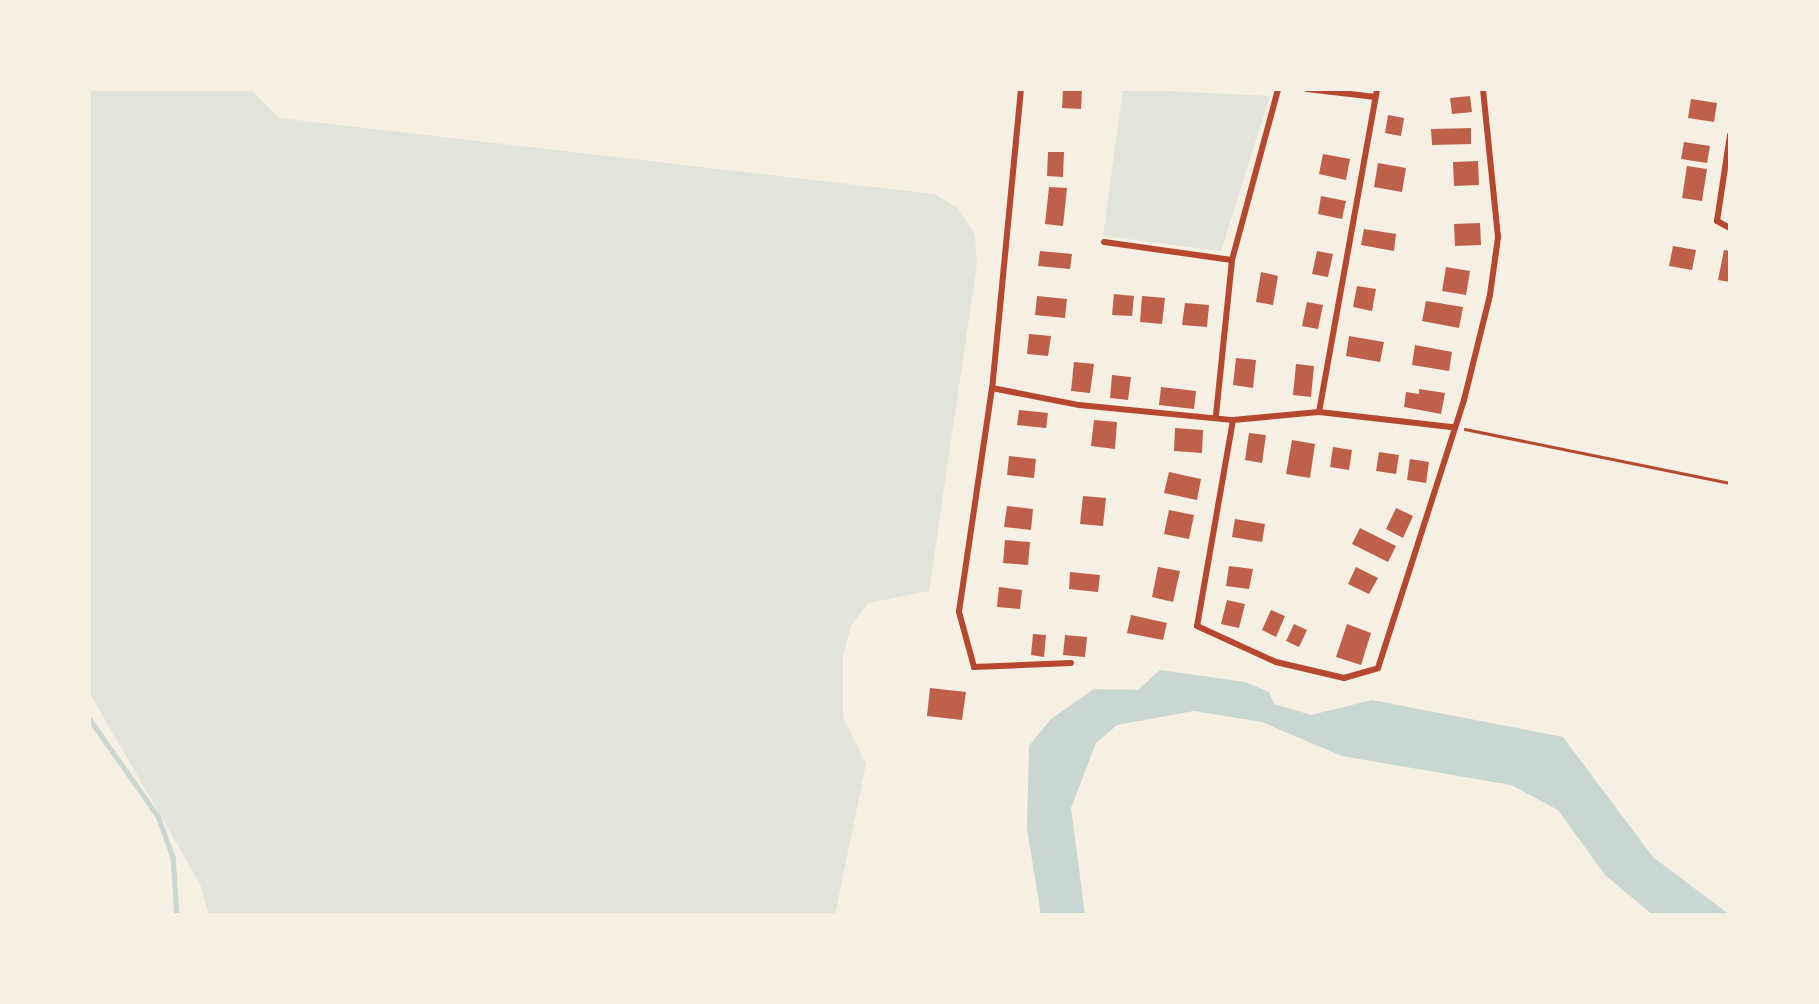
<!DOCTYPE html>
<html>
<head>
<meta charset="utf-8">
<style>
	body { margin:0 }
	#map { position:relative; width:1819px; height:1004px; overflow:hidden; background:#f6efe4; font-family:Merriweather,serif }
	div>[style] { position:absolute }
	.green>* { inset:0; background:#e2e4dc }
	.water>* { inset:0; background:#c9d6d2 }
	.stream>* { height:4.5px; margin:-2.25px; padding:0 2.25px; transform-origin:2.25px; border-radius:2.25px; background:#c9d6d2 }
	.building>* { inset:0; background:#bf614a }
	.path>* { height:2.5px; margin:-1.25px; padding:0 1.25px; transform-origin:1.25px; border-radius:1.25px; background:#b5482f }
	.minor>* { height:6px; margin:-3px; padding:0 3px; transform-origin:3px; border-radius:3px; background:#b5482f }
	span { translate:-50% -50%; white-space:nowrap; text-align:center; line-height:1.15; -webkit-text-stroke:7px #f6efe4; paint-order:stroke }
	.frame { position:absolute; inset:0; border:91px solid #f6efe4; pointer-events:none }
</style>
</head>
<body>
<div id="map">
	<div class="green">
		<i style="clip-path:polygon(89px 89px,250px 89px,279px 118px,934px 194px,958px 208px,975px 234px,977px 264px,929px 591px,868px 603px,851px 626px,843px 656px,843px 717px,866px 764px,835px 915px,209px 915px,200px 884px,89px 692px)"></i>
		<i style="clip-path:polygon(1123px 89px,1270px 96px,1221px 251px,1103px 236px)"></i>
	</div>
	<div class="water">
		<i style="clip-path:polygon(1160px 670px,1245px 682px,1269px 692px,1274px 704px,1311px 715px,1372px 700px,1563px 737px,1653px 857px,1730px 915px,1653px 915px,1605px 875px,1558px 810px,1511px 785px,1342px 756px,1262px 722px,1194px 711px,1117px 725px,1096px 743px,1071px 808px,1085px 915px,1041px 915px,1027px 829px,1029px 746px,1051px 719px,1094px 689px,1138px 690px)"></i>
	</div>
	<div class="stream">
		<i style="left:89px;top:718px;width:120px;rotate:54.9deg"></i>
		<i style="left:158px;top:816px;width:44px;rotate:69.9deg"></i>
		<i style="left:173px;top:857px;width:58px;rotate:86.1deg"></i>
	</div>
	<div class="building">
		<i style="clip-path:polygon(1063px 89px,1082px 89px,1081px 109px,1062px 108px)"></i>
		<i style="clip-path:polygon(1470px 96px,1472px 112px,1452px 114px,1450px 98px)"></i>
		<i style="clip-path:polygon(1691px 99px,1717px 103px,1714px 122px,1688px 118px)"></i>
		<i style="clip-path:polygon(1388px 115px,1404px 118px,1401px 136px,1385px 133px)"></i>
		<i style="clip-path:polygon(1471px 128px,1471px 144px,1432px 145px,1431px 129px)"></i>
		<i style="clip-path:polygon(1684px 142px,1710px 146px,1707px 163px,1681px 159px)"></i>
		<i style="clip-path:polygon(1048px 152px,1064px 152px,1063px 177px,1047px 176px)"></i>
		<i style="clip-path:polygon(1323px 154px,1350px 159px,1346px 180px,1319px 174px)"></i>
		<i style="clip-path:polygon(1478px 161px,1479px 185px,1454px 186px,1453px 162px)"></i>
		<i style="clip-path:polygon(1378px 163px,1406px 168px,1402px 192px,1374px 187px)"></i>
		<i style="clip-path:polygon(1687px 166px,1707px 169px,1702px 201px,1682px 198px)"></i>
		<i style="clip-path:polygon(1049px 187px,1067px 188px,1063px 226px,1045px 224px)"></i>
		<i style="clip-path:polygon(1321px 196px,1346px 201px,1342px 219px,1318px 214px)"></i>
		<i style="clip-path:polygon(1480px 223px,1481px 245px,1455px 246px,1454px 224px)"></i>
		<i style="clip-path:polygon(1364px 229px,1396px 234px,1394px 251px,1361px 245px)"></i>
		<i style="clip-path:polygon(1673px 246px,1696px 250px,1692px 270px,1669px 266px)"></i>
		<i style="clip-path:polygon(1724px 250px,1730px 251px,1730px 282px,1718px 280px)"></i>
		<i style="clip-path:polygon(1040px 251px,1072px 254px,1070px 269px,1038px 266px)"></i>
		<i style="clip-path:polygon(1317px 251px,1333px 254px,1328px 277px,1312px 274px)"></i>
		<i style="clip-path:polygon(1446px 267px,1470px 271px,1466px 295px,1442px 291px)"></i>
		<i style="clip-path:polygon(1261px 272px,1278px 276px,1273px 305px,1256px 302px)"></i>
		<i style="clip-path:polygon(1357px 286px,1376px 289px,1372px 311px,1353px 307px)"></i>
		<i style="clip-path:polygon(1114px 294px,1134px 296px,1132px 316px,1112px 315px)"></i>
		<i style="clip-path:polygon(1037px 296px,1067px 299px,1065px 318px,1035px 315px)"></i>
		<i style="clip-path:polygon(1142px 296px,1165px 298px,1162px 324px,1140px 322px)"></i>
		<i style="clip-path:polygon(1426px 301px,1463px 307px,1459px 328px,1422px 321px)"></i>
		<i style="clip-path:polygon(1307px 302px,1323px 305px,1318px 329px,1302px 326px)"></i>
		<i style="clip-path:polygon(1185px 303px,1209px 305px,1207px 327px,1182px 325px)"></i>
		<i style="clip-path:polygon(1029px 334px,1051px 336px,1048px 356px,1027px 354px)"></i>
		<i style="clip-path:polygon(1349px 336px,1384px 342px,1380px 362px,1346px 356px)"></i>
		<i style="clip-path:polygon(1415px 345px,1452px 352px,1449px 371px,1412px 365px)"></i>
		<i style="clip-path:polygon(1236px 358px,1256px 360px,1253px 388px,1233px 385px)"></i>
		<i style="clip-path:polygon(1074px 362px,1094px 364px,1090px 393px,1071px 391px)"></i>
		<i style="clip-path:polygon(1296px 364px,1314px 366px,1311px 397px,1293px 395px)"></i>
		<i style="clip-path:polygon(1112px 375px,1131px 377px,1128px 400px,1110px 398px)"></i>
		<i style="clip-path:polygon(1161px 387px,1196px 391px,1194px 409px,1159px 405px)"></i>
		<i style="clip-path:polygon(1419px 389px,1445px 393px,1441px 414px,1404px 407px,1406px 392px,1419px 394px)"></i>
		<i style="clip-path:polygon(1019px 410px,1048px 413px,1046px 428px,1017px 425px)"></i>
		<i style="clip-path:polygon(1094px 420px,1117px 422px,1115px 449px,1091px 446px)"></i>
		<i style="clip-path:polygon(1175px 428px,1203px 430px,1202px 453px,1174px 451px)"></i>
		<i style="clip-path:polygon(1249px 433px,1266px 435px,1262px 463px,1245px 460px)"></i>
		<i style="clip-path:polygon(1292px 440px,1315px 444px,1310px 478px,1286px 474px)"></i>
		<i style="clip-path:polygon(1333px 447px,1352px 450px,1349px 470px,1330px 467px)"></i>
		<i style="clip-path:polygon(1379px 452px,1399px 455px,1396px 474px,1376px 471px)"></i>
		<i style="clip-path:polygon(1009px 456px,1036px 459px,1034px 478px,1007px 475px)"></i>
		<i style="clip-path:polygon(1410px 459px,1429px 462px,1426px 483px,1407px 480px)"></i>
		<i style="clip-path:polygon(1169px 472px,1201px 479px,1197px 500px,1164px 493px)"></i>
		<i style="clip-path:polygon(1083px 496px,1106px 498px,1103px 526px,1080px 524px)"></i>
		<i style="clip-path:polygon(1007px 506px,1033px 509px,1031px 530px,1004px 527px)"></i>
		<i style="clip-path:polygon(1396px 508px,1413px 516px,1403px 538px,1386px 529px)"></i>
		<i style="clip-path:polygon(1169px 510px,1194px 515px,1189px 539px,1164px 534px)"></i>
		<i style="clip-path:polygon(1235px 519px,1265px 524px,1262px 542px,1232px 537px)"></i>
		<i style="clip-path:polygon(1360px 528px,1396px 546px,1388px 562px,1352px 544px)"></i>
		<i style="clip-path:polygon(1005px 540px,1030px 542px,1028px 565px,1003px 563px)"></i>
		<i style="clip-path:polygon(1229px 566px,1253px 569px,1249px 589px,1226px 586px)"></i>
		<i style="clip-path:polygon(1158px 567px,1180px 571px,1173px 602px,1152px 597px)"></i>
		<i style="clip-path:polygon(1356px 567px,1378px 578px,1369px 594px,1348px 584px)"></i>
		<i style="clip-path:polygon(1070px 572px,1100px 575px,1098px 592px,1069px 589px)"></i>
		<i style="clip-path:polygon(999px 587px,1022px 590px,1020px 609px,997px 607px)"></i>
		<i style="clip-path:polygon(1227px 600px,1245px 604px,1239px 628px,1221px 624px)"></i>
		<i style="clip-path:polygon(1271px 610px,1285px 616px,1276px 637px,1262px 630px)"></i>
		<i style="clip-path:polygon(1131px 615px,1167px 623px,1163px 640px,1127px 633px)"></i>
		<i style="clip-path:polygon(1294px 624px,1307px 630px,1299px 647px,1286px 641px)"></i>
		<i style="clip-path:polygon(1347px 624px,1371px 633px,1361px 665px,1336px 657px)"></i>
		<i style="clip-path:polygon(1033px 634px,1046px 635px,1044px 657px,1031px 655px)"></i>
		<i style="clip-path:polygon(1065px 635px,1087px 637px,1085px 657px,1063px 655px)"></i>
		<i style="clip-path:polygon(930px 688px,966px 692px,962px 720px,927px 716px)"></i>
	</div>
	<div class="path">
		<i style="left:1465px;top:429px;width:270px;rotate:11.5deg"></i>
	</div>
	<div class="minor">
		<i style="left:1021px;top:89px;width:300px;rotate:95.5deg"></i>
		<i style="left:992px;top:388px;width:226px;rotate:98.4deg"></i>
		<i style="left:959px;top:612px;width:57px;rotate:74.7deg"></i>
		<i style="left:974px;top:667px;width:97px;rotate:-2.4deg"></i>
		<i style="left:1307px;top:89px;width:69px;rotate:6.6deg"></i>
		<i style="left:1730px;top:135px;width:87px;rotate:98.6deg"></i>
		<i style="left:1717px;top:221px;width:15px;rotate:28deg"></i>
		<i style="left:1104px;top:242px;width:129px;rotate:8deg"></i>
		<i style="left:1232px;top:260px;width:177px;rotate:-74.9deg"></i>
		<i style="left:992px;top:388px;width:89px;rotate:11.1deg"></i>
		<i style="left:1079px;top:405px;width:155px;rotate:5.6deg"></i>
		<i style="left:1233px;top:420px;width:86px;rotate:-5.3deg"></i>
		<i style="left:1319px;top:412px;width:133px;rotate:6.5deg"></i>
		<i style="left:1319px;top:412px;width:328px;rotate:-79.8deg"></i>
		<i style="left:1216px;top:415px;width:156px;rotate:-84.1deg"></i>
		<i style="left:1233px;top:420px;width:209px;rotate:99.9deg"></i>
		<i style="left:1197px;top:626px;width:87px;rotate:24.5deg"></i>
		<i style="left:1276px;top:662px;width:70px;rotate:13.2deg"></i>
		<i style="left:1344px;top:678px;width:35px;rotate:-16deg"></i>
		<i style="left:1378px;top:668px;width:281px;rotate:-72.2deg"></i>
		<i style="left:1464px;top:400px;width:108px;rotate:-76.1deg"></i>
		<i style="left:1490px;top:295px;width:59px;rotate:-82.1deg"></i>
		<i style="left:1498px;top:237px;width:149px;rotate:-95.8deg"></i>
	</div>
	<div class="frame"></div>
</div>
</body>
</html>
